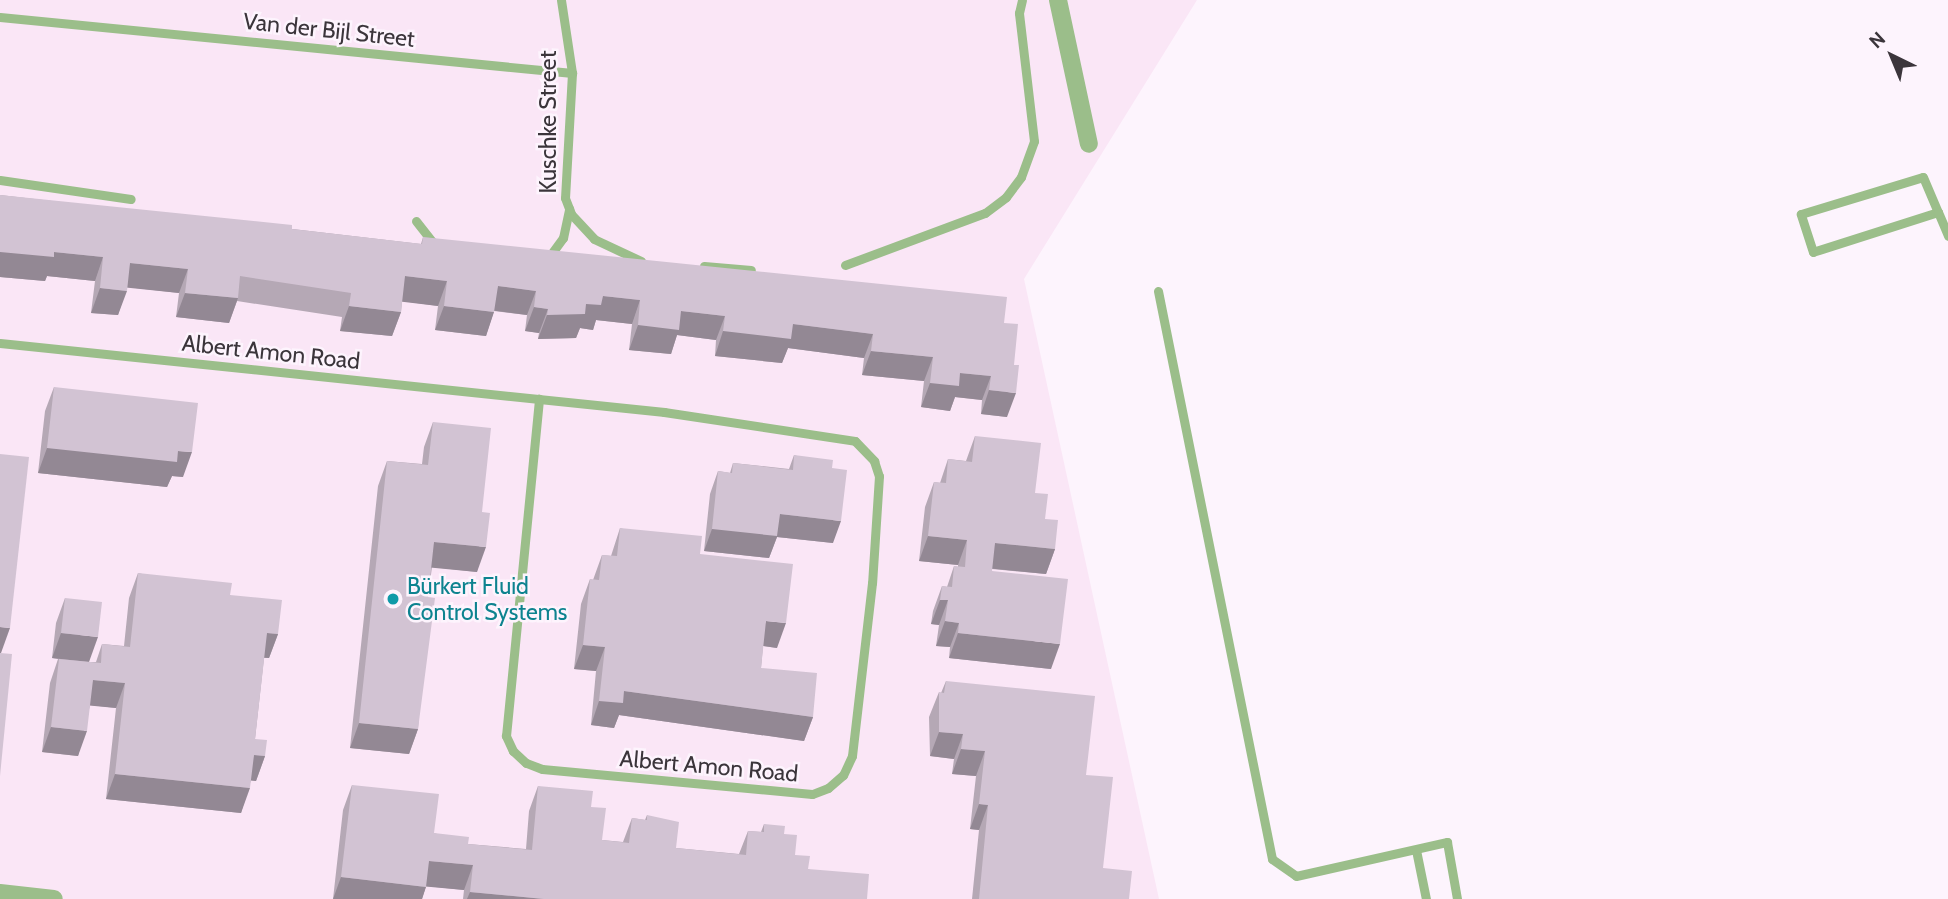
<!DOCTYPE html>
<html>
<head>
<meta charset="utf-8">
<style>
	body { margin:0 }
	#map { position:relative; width:1948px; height:899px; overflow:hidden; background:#fdf4fd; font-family:Cabin,sans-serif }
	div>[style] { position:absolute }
	.industrial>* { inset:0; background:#fae6f6 }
	.lane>* { height:9px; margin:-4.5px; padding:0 4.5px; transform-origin:4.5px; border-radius:4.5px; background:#9bbe8a }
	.street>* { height:18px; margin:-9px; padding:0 9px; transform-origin:9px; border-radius:9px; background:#9bbe8a }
	.wall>* { inset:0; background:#b5a8b5 }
	.shaded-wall>* { inset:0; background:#938894 }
	.building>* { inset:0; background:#d2c3d3 }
	.dots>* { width:19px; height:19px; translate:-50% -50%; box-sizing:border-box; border:4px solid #fdf4fd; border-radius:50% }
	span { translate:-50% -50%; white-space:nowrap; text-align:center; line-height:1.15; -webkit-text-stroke:5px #fdf4fd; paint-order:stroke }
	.street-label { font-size:23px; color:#3b353b }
	.culture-label { font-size:23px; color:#0d838f }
	.left { translate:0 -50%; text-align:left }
	.north { position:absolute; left:1857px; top:21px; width:70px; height:70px; -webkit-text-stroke:5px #fdf4fd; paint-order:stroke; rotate:317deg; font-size:19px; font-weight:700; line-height:28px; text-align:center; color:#3b353b }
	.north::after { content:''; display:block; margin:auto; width:24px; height:32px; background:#3b353b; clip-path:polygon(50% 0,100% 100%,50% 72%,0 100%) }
</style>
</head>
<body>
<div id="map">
	<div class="industrial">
		<i style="clip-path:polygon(0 0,1197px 0,1024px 279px,1159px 899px,0 899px)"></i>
	</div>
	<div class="lane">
		<i style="left:561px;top:0;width:74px;rotate:81.4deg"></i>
		<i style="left:572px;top:73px;width:125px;rotate:93.2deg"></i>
		<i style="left:565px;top:198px;width:17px;rotate:69deg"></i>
		<i style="left:571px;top:214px;width:34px;rotate:47deg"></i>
		<i style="left:594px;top:239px;width:52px;rotate:25.1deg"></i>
		<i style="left:0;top:17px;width:575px;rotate:5.59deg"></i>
		<i style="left:0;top:180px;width:132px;rotate:8.3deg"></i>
		<i style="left:1938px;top:212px;width:131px;rotate:162.3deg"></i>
		<i style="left:1813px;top:252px;width:40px;rotate:-108deg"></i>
		<i style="left:1801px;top:214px;width:127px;rotate:-16.9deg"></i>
		<i style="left:1923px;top:177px;width:38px;rotate:67deg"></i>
		<i style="left:1938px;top:212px;width:26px;rotate:67deg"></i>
		<i style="left:416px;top:221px;width:29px;rotate:52deg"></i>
		<i style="left:549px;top:257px;width:24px;rotate:-54deg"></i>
		<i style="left:563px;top:238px;width:30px;rotate:-78deg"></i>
		<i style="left:845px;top:265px;width:149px;rotate:-20.4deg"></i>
		<i style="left:985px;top:213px;width:26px;rotate:-37deg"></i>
		<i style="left:1006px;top:197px;width:25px;rotate:-53deg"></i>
		<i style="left:1021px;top:177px;width:38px;rotate:-70deg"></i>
		<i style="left:1034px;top:141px;width:129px;rotate:-96.7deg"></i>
		<i style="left:1019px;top:13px;width:13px;rotate:-77deg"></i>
		<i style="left:704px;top:266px;width:47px;rotate:4.9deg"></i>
		<i style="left:1158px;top:291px;width:579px;rotate:78.65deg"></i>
		<i style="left:1272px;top:859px;width:29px;rotate:35deg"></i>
		<i style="left:1296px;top:876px;width:155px;rotate:-12.7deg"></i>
		<i style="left:1447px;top:842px;width:58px;rotate:80deg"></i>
		<i style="left:0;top:343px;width:668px;rotate:5.93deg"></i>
		<i style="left:664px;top:412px;width:193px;rotate:8.6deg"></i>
		<i style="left:855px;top:441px;width:28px;rotate:46deg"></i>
		<i style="left:874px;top:461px;width:16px;rotate:72deg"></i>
		<i style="left:879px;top:476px;width:107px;rotate:93.7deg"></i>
		<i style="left:872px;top:583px;width:174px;rotate:96.6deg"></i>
		<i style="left:852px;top:756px;width:21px;rotate:115deg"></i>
		<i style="left:843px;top:775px;width:20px;rotate:139deg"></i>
		<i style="left:828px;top:788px;width:17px;rotate:159deg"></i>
		<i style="left:812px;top:794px;width:271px;rotate:-174.7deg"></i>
		<i style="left:542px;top:769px;width:17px;rotate:-159deg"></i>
		<i style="left:526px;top:763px;width:18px;rotate:-137deg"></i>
		<i style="left:513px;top:751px;width:17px;rotate:-115deg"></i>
		<i style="left:506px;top:736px;width:339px;rotate:-84.4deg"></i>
		<i style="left:1416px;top:850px;width:50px;rotate:78.5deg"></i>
	</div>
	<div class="street">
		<i style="left:1058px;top:0;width:147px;rotate:77.9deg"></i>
		<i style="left:0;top:893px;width:54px;rotate:6.3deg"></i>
	</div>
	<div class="wall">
		<i style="clip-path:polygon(0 195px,421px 244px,423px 237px,1004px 323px,1007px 417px,981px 414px,982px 400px,955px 397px,950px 411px,921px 407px,924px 381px,862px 375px,864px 358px,788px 348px,782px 363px,715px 356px,716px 340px,677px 335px,671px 354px,629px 350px,632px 324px,596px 320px,593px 330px,580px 328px,576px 338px,538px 339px,539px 333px,525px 331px,527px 315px,494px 311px,486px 336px,435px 330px,438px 306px,402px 301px,401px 312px,392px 336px,340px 331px,342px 317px,237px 301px,229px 323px,176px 317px,179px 293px,127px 287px,118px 315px,91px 313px,95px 281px,47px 276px,45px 281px,0 277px)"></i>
		<i style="clip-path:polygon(54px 387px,183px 477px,172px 476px,167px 487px,38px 473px,45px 411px)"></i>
		<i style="clip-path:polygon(433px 422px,482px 512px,477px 572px,432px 567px,428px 597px,418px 729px,409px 754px,350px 748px,378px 486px,387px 461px,422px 464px,424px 447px)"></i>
		<i style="clip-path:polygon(975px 436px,1035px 493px,1045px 519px,1055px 549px,1046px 574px,992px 569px,992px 571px,1051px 669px,949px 658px,950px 647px,936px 646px,939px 625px,931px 624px,933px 611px,942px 586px,947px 587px,954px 566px,958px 567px,958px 565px,919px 561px,925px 507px,934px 482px,940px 483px,948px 459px,966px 461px)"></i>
		<i style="clip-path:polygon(794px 455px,832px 468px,833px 543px,777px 537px,769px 558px,704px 551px,710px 494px,718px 471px,730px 473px,733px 463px,789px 469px)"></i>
		<i style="clip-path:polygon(620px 528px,700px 554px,777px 648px,763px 646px,761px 668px,813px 717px,804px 741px,619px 715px,614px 728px,591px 725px,596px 671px,574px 669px,581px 604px,590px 579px,593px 580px,602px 555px,611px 556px)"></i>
		<i style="clip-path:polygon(138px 573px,230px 595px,278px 634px,269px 658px,264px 658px,255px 739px,265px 756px,256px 781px,251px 780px,241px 813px,106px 799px,116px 708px,90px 705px,78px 756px,42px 752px,50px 683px,58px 659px,52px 658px,56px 623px,65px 598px,89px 662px,96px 662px,102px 644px,124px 646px,129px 598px)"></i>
		<i style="clip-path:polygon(946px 681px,1086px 775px,1103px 868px,1129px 899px,972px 899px,979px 830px,970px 829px,976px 776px,952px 774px,954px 759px,930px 756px,929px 717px,939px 692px,941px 693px)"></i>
		<i style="clip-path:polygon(352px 785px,434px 833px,468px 844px,526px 849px,529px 811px,538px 786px,591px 807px,602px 840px,623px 842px,632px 818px,645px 820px,647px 815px,676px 848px,739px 854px,748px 831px,761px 832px,764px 824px,784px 834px,795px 855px,808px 869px,867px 899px,463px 899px,464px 890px,426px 886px,422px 899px,333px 899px,343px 810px)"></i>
	</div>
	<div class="shaded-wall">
		<i style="clip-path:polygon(0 252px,54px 252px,103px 257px,95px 281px,47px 276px,45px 281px,0 277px)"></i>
		<i style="clip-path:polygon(130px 263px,188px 269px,179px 293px,121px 287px)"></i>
		<i style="clip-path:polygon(405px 276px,447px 281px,438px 306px,396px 301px)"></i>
		<i style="clip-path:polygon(498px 286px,536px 291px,527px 315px,489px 310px)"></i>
		<i style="clip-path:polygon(100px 288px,127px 291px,118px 315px,91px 313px)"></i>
		<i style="clip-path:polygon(185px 293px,238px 298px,229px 323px,176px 317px)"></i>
		<i style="clip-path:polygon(603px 296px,640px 300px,632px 324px,596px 320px,593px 330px,580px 328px,576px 338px,538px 339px,547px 315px,586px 304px)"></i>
		<i style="clip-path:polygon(349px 306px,401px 312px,392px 336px,340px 331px)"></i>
		<i style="clip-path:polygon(444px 306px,494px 312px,486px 336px,435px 330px)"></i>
		<i style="clip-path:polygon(534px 307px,548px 309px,539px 333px,525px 331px)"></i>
		<i style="clip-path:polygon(681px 311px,725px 316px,716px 340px,677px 335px,671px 354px,629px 350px,638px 325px)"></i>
		<i style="clip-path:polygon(793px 324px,873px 334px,864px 358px,788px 348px,782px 363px,715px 356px,723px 331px)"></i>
		<i style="clip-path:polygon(871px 351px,933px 357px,924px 381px,862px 375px)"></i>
		<i style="clip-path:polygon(960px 373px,991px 376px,982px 400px,955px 397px,950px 411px,921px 407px,930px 383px)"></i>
		<i style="clip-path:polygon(989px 390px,1016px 393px,1007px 417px,981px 414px)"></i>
		<i style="clip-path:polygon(47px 448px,178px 451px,192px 452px,183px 477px,172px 476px,167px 487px,38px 473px)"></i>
		<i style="clip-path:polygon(780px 514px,841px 521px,833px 543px,777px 537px,769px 558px,704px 551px,712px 529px)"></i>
		<i style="clip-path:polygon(928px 536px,967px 540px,958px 565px,919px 561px)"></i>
		<i style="clip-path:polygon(434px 542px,486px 547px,477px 572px,425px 567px)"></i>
		<i style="clip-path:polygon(995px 543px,1055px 549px,1046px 574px,986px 568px)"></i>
		<i style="clip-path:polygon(940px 600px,948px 600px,939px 625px,931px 624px)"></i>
		<i style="clip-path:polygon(766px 621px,786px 623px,777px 648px,757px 645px)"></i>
		<i style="clip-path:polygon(945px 621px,959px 623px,950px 647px,936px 646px)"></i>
		<i style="clip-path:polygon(0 627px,10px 628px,1px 653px,0 653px)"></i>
		<i style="clip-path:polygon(61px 633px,98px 637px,89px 662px,52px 658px)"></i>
		<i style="clip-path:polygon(267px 633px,278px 634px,269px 658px,257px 657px)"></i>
		<i style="clip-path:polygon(958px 633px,1060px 644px,1051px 669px,949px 658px)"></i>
		<i style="clip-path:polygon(583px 645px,605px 647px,596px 671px,574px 669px)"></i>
		<i style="clip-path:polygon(93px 680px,125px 683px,116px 708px,84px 705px)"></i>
		<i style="clip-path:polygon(624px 691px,813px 717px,804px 741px,619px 715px,614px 728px,591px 725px,599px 701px)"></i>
		<i style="clip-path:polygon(359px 723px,418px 729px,409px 754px,350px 748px)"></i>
		<i style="clip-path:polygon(51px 727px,87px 731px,78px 756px,42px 752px)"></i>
		<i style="clip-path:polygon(939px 732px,963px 734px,954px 759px,930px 756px)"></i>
		<i style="clip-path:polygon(961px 749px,985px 751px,976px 776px,952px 774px)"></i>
		<i style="clip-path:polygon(254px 755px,265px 756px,256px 781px,245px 780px)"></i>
		<i style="clip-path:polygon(115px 774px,250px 788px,241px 813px,106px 799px)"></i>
		<i style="clip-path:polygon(979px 804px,988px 805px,979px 830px,970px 829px)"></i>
		<i style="clip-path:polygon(429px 861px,473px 865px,464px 890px,420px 886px)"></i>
		<i style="clip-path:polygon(341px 877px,426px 887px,422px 899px,333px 899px)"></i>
		<i style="clip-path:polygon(470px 892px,544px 899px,467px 899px)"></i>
	</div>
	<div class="building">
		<i style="clip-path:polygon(0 195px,292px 225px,292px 229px,422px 244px,423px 237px,1007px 297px,1004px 323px,1018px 324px,1014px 365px,1019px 365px,1016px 393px,989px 390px,991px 376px,960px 373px,959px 386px,930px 383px,933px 357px,871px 351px,873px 334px,793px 324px,791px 339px,723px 331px,725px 316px,681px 311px,679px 330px,638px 325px,640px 300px,603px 296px,601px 305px,586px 304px,585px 314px,547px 315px,548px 309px,534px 307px,536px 291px,498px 286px,494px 312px,444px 306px,447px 281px,405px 276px,401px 312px,349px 306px,351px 293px,240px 276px,238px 298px,185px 293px,188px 269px,130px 263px,127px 291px,100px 288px,103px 257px,54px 252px,54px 257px,0 252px)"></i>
		<i style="clip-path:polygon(54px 387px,198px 403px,192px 452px,178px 451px,177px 462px,47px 448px)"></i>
		<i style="clip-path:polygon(433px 422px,491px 428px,482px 512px,490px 513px,486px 547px,434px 542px,428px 597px,435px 598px,418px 729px,359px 723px,387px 461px,428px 465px)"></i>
		<i style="clip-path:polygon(975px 436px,1041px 443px,1035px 493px,1048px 494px,1045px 519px,1058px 520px,1055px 549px,995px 543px,992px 571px,1068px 579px,1060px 644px,958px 633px,959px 623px,945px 621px,948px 600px,940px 600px,942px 586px,952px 587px,954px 566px,965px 567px,967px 540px,928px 536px,934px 482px,946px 483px,948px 459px,972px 462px)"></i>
		<i style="clip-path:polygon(0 454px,29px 457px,10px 628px,0 627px)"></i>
		<i style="clip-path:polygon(794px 455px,833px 460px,832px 468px,847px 470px,841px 521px,780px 514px,777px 536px,712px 529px,718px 471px,732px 473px,733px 463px,793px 470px)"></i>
		<i style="clip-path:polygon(620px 528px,702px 536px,700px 554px,793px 564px,786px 623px,766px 621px,761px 668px,817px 673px,813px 717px,624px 691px,623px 703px,599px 701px,605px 647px,583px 645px,590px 579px,599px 580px,602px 555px,617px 556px)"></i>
		<i style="clip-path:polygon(138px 573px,232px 583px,230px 595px,282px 600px,278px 634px,267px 633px,255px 739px,267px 740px,265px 756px,254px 755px,250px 788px,115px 774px,125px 683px,93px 680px,87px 731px,51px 727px,59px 659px,101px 663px,102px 644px,130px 647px)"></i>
		<i style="clip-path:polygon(65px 598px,102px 602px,98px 637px,61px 633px)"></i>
		<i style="clip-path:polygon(0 653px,12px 654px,0 776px)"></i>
		<i style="clip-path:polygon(946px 681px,1095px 696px,1086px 775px,1113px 777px,1103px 868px,1132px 871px,1129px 899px,979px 899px,988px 805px,979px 804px,985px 751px,961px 749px,963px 734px,939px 732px,939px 692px,944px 693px)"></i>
		<i style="clip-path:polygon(352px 785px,439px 794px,434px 833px,469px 837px,468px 844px,532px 850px,538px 786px,593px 791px,591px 807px,606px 808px,602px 840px,629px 843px,632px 818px,647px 820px,647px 815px,679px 822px,676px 848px,746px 855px,748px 831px,764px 832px,764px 824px,785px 826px,784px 834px,797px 835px,795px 855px,810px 856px,808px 869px,869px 874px,867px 899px,544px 899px,470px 892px,473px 865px,429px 861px,426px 887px,341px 877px)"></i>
	</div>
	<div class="dots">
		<i style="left:393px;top:599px;background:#0f9aa8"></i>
	</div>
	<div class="street-label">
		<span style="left:329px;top:30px;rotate:6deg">Van der Bijl Street</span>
		<span style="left:548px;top:122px;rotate:-90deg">Kuschke Street</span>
		<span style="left:271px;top:352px;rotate:6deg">Albert Amon Road</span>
		<span style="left:709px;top:766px;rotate:5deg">Albert Amon Road</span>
	</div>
	<div class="culture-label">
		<span class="left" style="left:407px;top:599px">Bürkert Fluid<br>Control Systems</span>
	</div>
	<div class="north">N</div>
</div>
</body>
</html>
